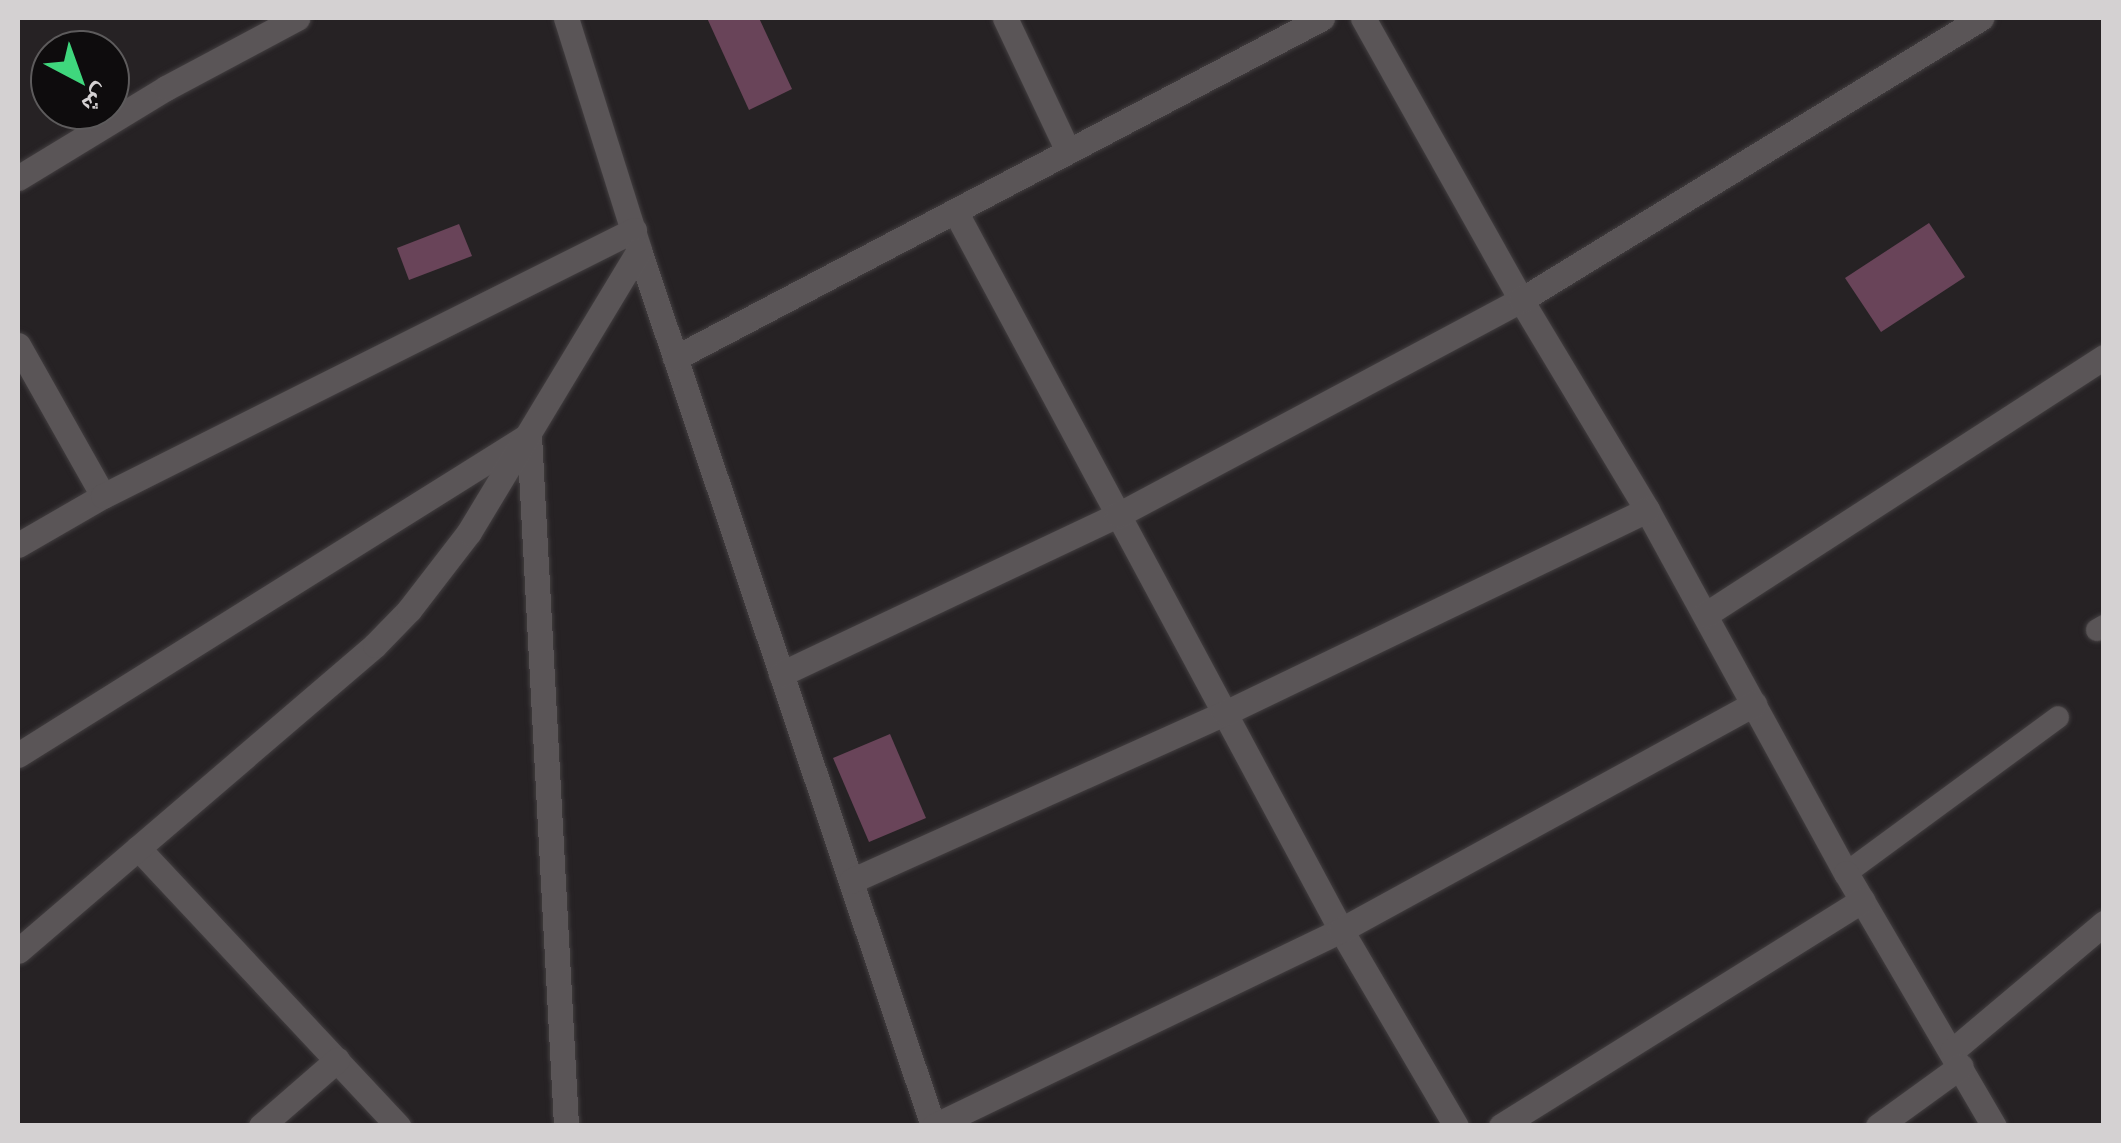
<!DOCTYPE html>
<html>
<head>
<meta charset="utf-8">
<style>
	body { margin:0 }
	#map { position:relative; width:2121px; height:1143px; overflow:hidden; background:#262224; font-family:"Open Sans","Noto Naskh Arabic",sans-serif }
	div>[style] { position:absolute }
	.building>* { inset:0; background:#694459 }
	.roads { filter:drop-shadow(0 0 2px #423e40) drop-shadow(0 0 2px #423e40) }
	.lane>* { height:22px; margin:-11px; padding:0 11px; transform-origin:11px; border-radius:11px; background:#5a5557 }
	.street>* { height:25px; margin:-12.5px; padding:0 12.5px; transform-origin:12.5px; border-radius:12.5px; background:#5a5557 }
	span { translate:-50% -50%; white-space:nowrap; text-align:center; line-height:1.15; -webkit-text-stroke:8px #0e0c0d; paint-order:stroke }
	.frame { position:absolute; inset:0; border:20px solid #d4d1d2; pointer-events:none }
	.north { position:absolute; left:30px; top:30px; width:100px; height:100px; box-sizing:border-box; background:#0e0c0d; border:2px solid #5d5b5c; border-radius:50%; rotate:139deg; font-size:28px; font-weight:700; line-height:40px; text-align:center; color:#d4d1d2 }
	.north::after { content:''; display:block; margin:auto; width:35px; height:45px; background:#3fd77d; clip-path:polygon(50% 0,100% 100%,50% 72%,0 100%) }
</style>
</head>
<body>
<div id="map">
	<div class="building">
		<i style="clip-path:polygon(707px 18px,759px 18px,792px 89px,749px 110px)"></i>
		<i style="clip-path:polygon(1929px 223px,1965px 277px,1881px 332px,1845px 278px)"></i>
		<i style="clip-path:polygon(459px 224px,472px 256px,409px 280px,397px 248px)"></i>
		<i style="clip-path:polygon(890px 734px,926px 818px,869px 842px,833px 758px)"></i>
	</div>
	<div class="roads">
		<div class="lane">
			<i style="left:2097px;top:630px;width:8px;rotate:-30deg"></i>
			<i style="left:1846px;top:873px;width:263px;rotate:-36.3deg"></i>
		</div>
		<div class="street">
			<i style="left:566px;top:18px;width:243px;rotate:72.5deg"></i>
			<i style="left:639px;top:250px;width:924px;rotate:71.45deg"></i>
			<i style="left:1005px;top:18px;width:147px;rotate:64.7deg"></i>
			<i style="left:1363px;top:18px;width:323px;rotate:60.7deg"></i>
			<i style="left:1521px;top:300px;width:245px;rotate:59deg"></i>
			<i style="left:1647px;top:510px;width:414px;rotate:61.3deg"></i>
			<i style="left:1846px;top:873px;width:293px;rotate:59.7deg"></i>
			<i style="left:18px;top:178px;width:173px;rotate:-31.3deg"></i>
			<i style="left:166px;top:88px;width:149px;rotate:-28.1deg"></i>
			<i style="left:955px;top:211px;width:816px;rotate:61.77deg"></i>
			<i style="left:1341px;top:930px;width:227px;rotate:59.6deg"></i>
			<i style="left:18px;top:345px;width:173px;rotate:60.6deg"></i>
			<i style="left:675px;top:358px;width:731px;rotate:-27.72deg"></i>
			<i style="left:18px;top:545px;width:98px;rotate:-30deg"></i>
			<i style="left:103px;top:496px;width:594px;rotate:-26.61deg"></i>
			<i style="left:1705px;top:615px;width:475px;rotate:-32.9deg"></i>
			<i style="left:781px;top:674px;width:373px;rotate:-25.3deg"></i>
			<i style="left:1118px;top:515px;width:457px;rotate:-28.1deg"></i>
			<i style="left:1521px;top:300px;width:540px;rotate:-31.51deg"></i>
			<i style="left:18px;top:755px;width:603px;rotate:-32.06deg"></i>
			<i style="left:529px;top:435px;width:692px;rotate:86.93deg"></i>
			<i style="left:138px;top:848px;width:381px;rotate:46.9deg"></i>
			<i style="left:851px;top:881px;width:410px;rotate:-24.2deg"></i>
			<i style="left:1225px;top:713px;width:468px;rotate:-25.7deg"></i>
			<i style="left:18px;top:951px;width:470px;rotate:-40.6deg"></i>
			<i style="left:375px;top:645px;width:49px;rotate:-45.8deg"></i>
			<i style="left:409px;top:610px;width:98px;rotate:-52.4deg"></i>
			<i style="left:469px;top:532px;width:329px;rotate:-58.9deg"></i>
			<i style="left:1952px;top:1051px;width:199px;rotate:-40.1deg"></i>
			<i style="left:261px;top:1126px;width:101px;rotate:-41deg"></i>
			<i style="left:934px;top:1126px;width:452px;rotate:-25.7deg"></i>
			<i style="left:1341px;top:930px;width:471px;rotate:-28.7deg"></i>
			<i style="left:1501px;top:1126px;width:426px;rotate:-32deg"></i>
			<i style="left:1878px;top:1126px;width:102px;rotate:-35.9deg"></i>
		</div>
	</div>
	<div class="frame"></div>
	<div class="north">ش</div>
</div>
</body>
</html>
